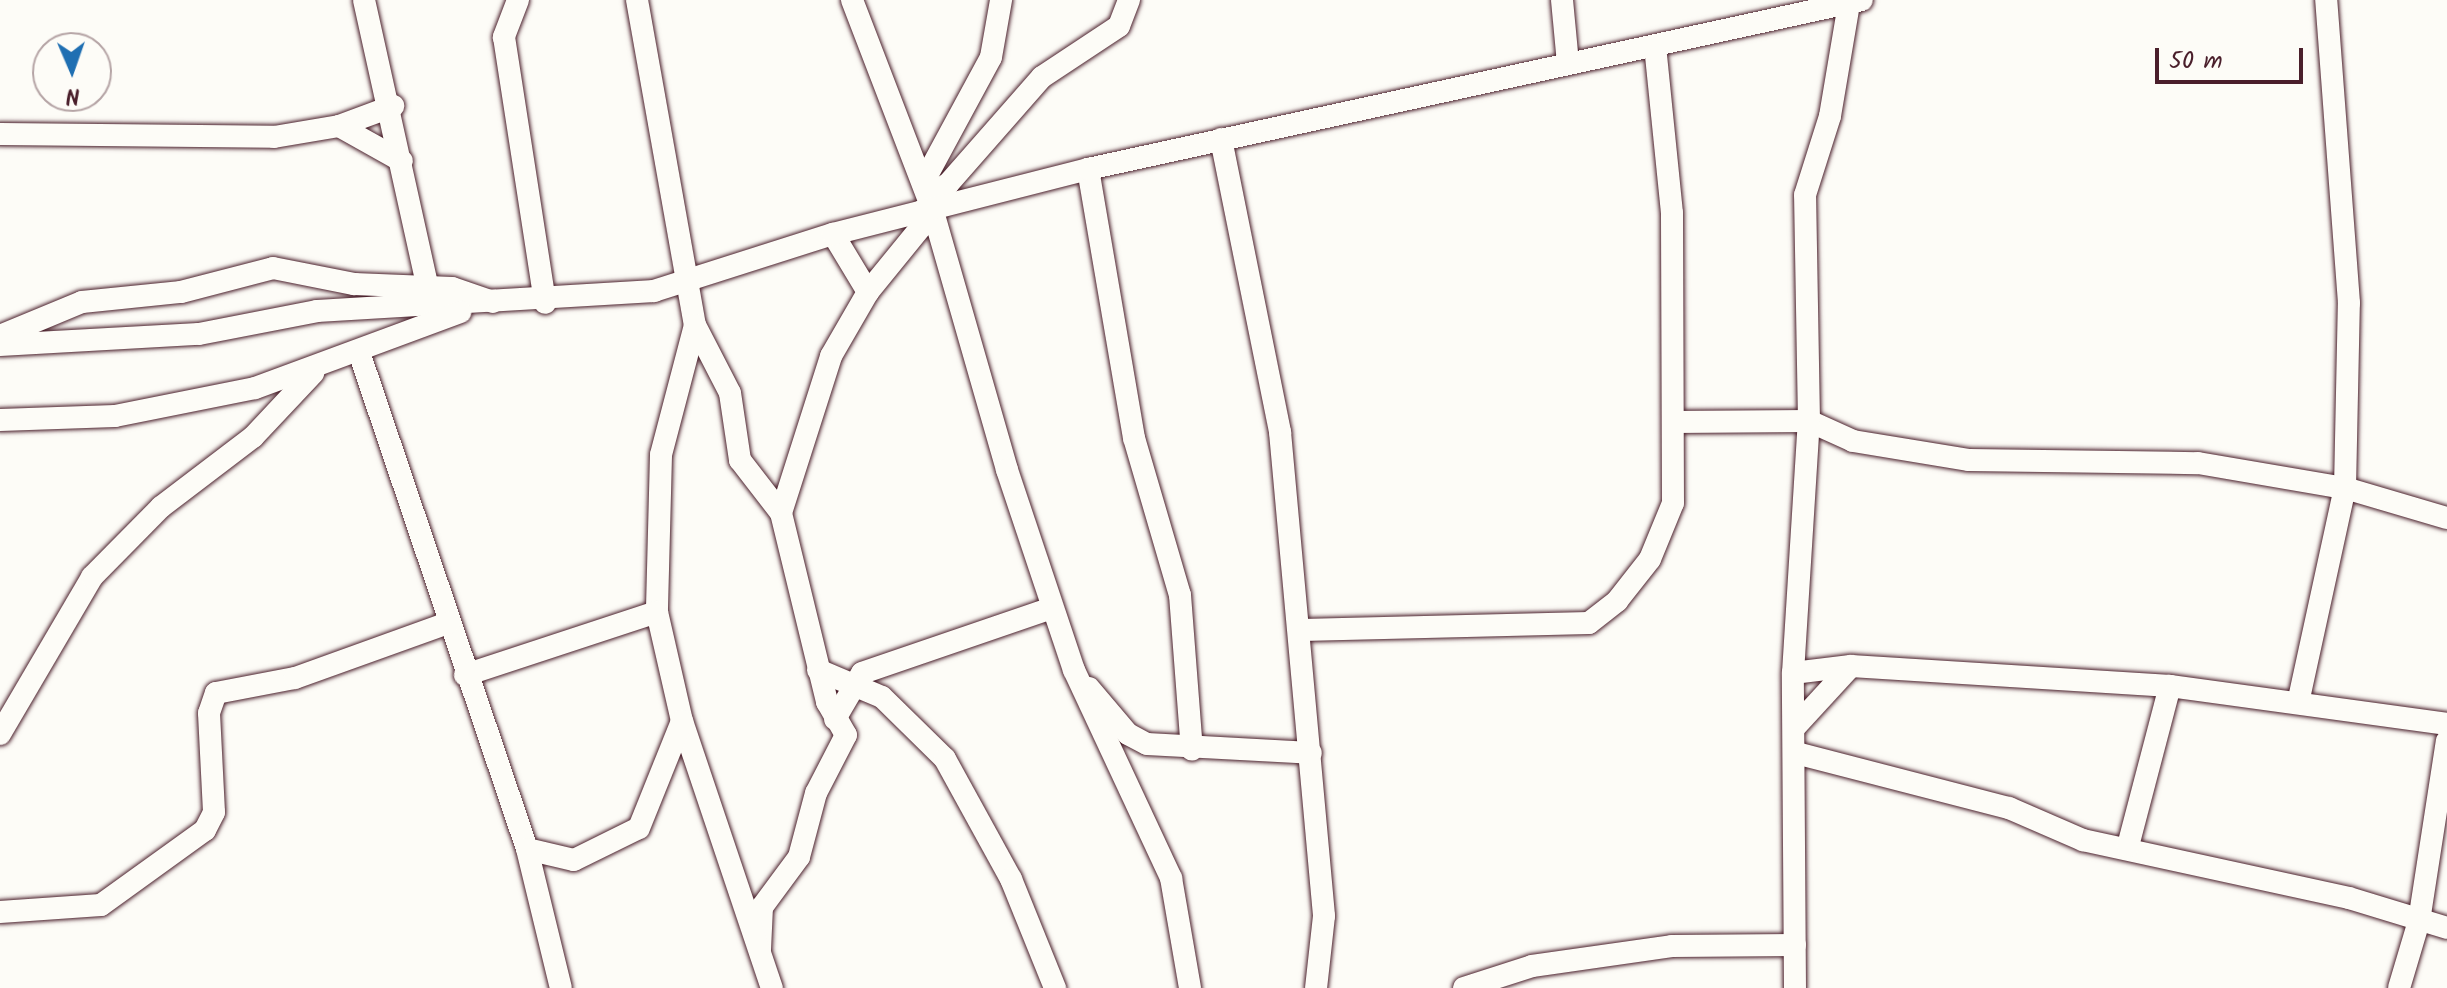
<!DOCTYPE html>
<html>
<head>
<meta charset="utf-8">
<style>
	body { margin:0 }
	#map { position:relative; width:2447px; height:988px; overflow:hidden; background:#fdfcf7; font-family:Kalam,sans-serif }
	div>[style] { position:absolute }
	.roads { filter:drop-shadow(0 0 2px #4a1f2b) drop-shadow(0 0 2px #4a1f2b) }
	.street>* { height:22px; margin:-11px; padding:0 11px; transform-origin:11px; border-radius:11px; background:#fdfcf7 }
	span { translate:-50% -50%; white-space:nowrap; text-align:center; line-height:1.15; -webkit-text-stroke:6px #fdfcf7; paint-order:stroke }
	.north { position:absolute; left:32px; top:32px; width:80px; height:80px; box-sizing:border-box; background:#fdfcf7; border:2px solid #b5a4a5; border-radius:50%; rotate:178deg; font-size:22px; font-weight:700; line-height:32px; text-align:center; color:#4a1f2b }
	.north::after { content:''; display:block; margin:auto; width:28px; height:36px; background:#1f6fb2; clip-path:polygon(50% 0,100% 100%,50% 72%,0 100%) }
	.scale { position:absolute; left:2155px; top:48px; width:148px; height:36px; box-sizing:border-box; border:4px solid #4a1f2b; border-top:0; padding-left:10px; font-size:24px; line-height:28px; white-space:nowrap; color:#4a1f2b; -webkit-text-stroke:6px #fdfcf7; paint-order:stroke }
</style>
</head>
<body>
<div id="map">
	<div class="roads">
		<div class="street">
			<i style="left:364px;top:0;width:291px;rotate:77.5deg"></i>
			<i style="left:518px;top:0;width:40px;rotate:111deg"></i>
			<i style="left:504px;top:37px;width:269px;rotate:81.2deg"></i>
			<i style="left:637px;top:0;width:330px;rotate:79.9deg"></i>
			<i style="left:695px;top:325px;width:76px;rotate:62.8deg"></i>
			<i style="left:730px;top:393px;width:68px;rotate:81.5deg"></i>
			<i style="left:740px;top:460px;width:67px;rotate:52.3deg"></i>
			<i style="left:781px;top:513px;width:195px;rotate:76.3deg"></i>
			<i style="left:827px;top:702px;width:38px;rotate:60deg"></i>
			<i style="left:846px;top:735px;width:65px;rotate:117.3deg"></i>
			<i style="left:816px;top:793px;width:66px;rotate:104.9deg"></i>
			<i style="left:799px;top:857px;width:62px;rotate:126.5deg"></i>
			<i style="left:762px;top:907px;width:43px;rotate:92.7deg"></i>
			<i style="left:852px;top:0;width:223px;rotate:69deg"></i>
			<i style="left:932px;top:208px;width:273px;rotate:74deg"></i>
			<i style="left:1007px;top:470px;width:211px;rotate:71.5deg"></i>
			<i style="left:1074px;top:670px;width:230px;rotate:65deg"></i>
			<i style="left:1171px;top:878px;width:112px;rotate:80.2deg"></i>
			<i style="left:1562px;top:0;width:63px;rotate:84.6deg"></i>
			<i style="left:339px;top:126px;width:72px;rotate:29.1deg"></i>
			<i style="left:0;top:134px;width:274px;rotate:0.6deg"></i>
			<i style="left:274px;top:137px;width:66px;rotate:-9.6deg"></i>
			<i style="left:339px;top:126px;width:58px;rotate:-20.3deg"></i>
			<i style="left:1221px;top:139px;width:299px;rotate:78.6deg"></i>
			<i style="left:1280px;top:432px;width:486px;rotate:84.8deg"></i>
			<i style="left:1324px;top:916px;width:72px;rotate:96.3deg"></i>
			<i style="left:1088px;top:169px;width:273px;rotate:80.3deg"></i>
			<i style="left:1134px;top:438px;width:164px;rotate:73.7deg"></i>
			<i style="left:1180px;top:595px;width:155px;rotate:85.6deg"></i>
			<i style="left:923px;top:183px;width:143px;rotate:-61.6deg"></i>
			<i style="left:991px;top:57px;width:58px;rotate:-80deg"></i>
			<i style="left:928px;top:195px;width:23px;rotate:-29deg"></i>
			<i style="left:948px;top:184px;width:142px;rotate:-48.7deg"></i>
			<i style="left:1042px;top:77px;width:92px;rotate:-33.5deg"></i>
			<i style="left:1119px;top:26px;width:28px;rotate:-69deg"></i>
			<i style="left:833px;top:234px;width:68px;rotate:58.9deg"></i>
			<i style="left:695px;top:325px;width:134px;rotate:104.7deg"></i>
			<i style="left:661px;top:455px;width:157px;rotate:91.5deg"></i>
			<i style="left:657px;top:612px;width:112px;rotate:77.1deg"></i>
			<i style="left:682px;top:721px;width:282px;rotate:71.4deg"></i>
			<i style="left:0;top:336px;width:89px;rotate:-22.5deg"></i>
			<i style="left:82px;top:302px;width:100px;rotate:-5.8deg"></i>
			<i style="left:181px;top:292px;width:95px;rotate:-14.6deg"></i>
			<i style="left:273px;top:268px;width:83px;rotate:11.2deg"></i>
			<i style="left:354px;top:284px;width:98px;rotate:2.3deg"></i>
			<i style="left:452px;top:288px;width:43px;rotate:18.9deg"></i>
			<i style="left:0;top:345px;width:199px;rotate:-3.2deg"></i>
			<i style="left:199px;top:334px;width:120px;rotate:-11deg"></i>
			<i style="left:317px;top:311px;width:338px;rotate:-3.4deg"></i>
			<i style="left:654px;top:291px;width:188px;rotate:-17.7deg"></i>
			<i style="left:833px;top:234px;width:263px;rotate:-14.3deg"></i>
			<i style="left:1088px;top:169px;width:792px;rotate:-12.32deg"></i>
			<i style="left:360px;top:355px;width:521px;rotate:71.32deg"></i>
			<i style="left:527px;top:849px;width:143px;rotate:76.3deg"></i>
			<i style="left:0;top:420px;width:115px;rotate:-2deg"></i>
			<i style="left:115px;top:416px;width:143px;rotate:-11.3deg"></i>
			<i style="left:255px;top:388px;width:219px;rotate:-20.3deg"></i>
			<i style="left:1673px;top:422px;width:136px;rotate:-0.4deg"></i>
			<i style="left:1809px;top:421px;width:48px;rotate:24.4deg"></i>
			<i style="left:1853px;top:441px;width:118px;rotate:9.3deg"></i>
			<i style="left:1969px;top:460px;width:229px;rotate:0.8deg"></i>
			<i style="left:2198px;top:463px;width:149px;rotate:9.7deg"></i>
			<i style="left:2345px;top:488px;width:106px;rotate:16.4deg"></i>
			<i style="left:781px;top:513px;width:165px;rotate:-72.3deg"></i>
			<i style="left:831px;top:356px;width:74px;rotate:-60deg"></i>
			<i style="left:868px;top:292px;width:84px;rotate:-50.8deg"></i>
			<i style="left:921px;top:227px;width:17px;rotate:-83deg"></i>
			<i style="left:1302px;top:630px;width:287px;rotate:-1.4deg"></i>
			<i style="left:1589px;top:623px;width:36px;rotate:-38deg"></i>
			<i style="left:1617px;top:601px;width:53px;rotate:-51.8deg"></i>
			<i style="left:1650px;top:559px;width:61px;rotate:-67.7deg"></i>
			<i style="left:1673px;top:503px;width:290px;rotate:-90.2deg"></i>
			<i style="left:1672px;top:213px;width:168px;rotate:-95.8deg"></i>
			<i style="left:818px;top:670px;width:69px;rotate:22.9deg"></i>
			<i style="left:882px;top:697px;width:88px;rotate:44.5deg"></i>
			<i style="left:945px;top:759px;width:137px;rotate:61.2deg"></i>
			<i style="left:1011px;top:879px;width:118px;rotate:68deg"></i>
			<i style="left:1793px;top:673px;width:58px;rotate:-6.9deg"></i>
			<i style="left:1851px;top:666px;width:320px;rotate:3.6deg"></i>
			<i style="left:2170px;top:686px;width:280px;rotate:7.8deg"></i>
			<i style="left:465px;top:675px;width:202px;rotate:-18.2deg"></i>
			<i style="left:1089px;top:688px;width:60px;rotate:49.7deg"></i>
			<i style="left:1128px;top:734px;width:21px;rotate:28deg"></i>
			<i style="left:1147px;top:744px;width:164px;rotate:3.1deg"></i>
			<i style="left:2298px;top:703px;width:220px;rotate:-77.7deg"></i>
			<i style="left:2345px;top:488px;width:185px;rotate:-88.8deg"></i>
			<i style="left:2349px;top:303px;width:304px;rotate:-94.3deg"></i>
			<i style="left:835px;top:719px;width:53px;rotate:-59.6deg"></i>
			<i style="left:862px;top:673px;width:201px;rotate:-18.9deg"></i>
			<i style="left:1795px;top:727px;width:83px;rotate:-47.4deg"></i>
			<i style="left:0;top:734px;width:182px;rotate:-59.6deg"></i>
			<i style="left:92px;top:577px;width:98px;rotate:-45.4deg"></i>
			<i style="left:161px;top:507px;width:116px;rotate:-37.3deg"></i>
			<i style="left:253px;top:437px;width:88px;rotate:-46.8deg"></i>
			<i style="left:1796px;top:753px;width:220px;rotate:14.5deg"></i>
			<i style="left:2009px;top:808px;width:81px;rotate:23.4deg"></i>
			<i style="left:2083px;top:840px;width:272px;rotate:12.3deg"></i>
			<i style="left:2349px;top:898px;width:102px;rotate:17deg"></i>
			<i style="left:2128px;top:846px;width:165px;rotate:-75.3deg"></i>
			<i style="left:527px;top:849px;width:48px;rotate:13.2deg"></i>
			<i style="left:574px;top:860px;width:72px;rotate:-26.2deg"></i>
			<i style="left:639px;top:828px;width:115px;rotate:-68.1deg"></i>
			<i style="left:0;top:912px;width:101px;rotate:-4deg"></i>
			<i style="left:101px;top:905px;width:128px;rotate:-35.8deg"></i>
			<i style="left:205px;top:830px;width:20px;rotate:-63deg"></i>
			<i style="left:214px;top:812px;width:99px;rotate:-92.9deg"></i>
			<i style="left:209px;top:713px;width:21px;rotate:-71deg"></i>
			<i style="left:216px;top:693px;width:80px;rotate:-10.8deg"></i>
			<i style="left:295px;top:678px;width:163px;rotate:-19.8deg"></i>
			<i style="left:1464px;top:988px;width:71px;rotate:-17.9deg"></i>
			<i style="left:1532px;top:966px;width:141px;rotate:-8.1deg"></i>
			<i style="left:1672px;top:946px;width:123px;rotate:-0.5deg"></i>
			<i style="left:1795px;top:988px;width:315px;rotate:-90.4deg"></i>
			<i style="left:1793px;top:673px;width:253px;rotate:-86.4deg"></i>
			<i style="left:1809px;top:421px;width:226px;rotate:-91deg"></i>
			<i style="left:1805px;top:195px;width:83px;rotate:-72.4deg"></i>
			<i style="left:1830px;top:116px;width:114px;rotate:-80.4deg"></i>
			<i style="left:2399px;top:988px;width:70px;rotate:-73.4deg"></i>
			<i style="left:2419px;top:921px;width:182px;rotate:-81.2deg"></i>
		</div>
	</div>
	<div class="north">N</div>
	<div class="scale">50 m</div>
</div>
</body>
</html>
